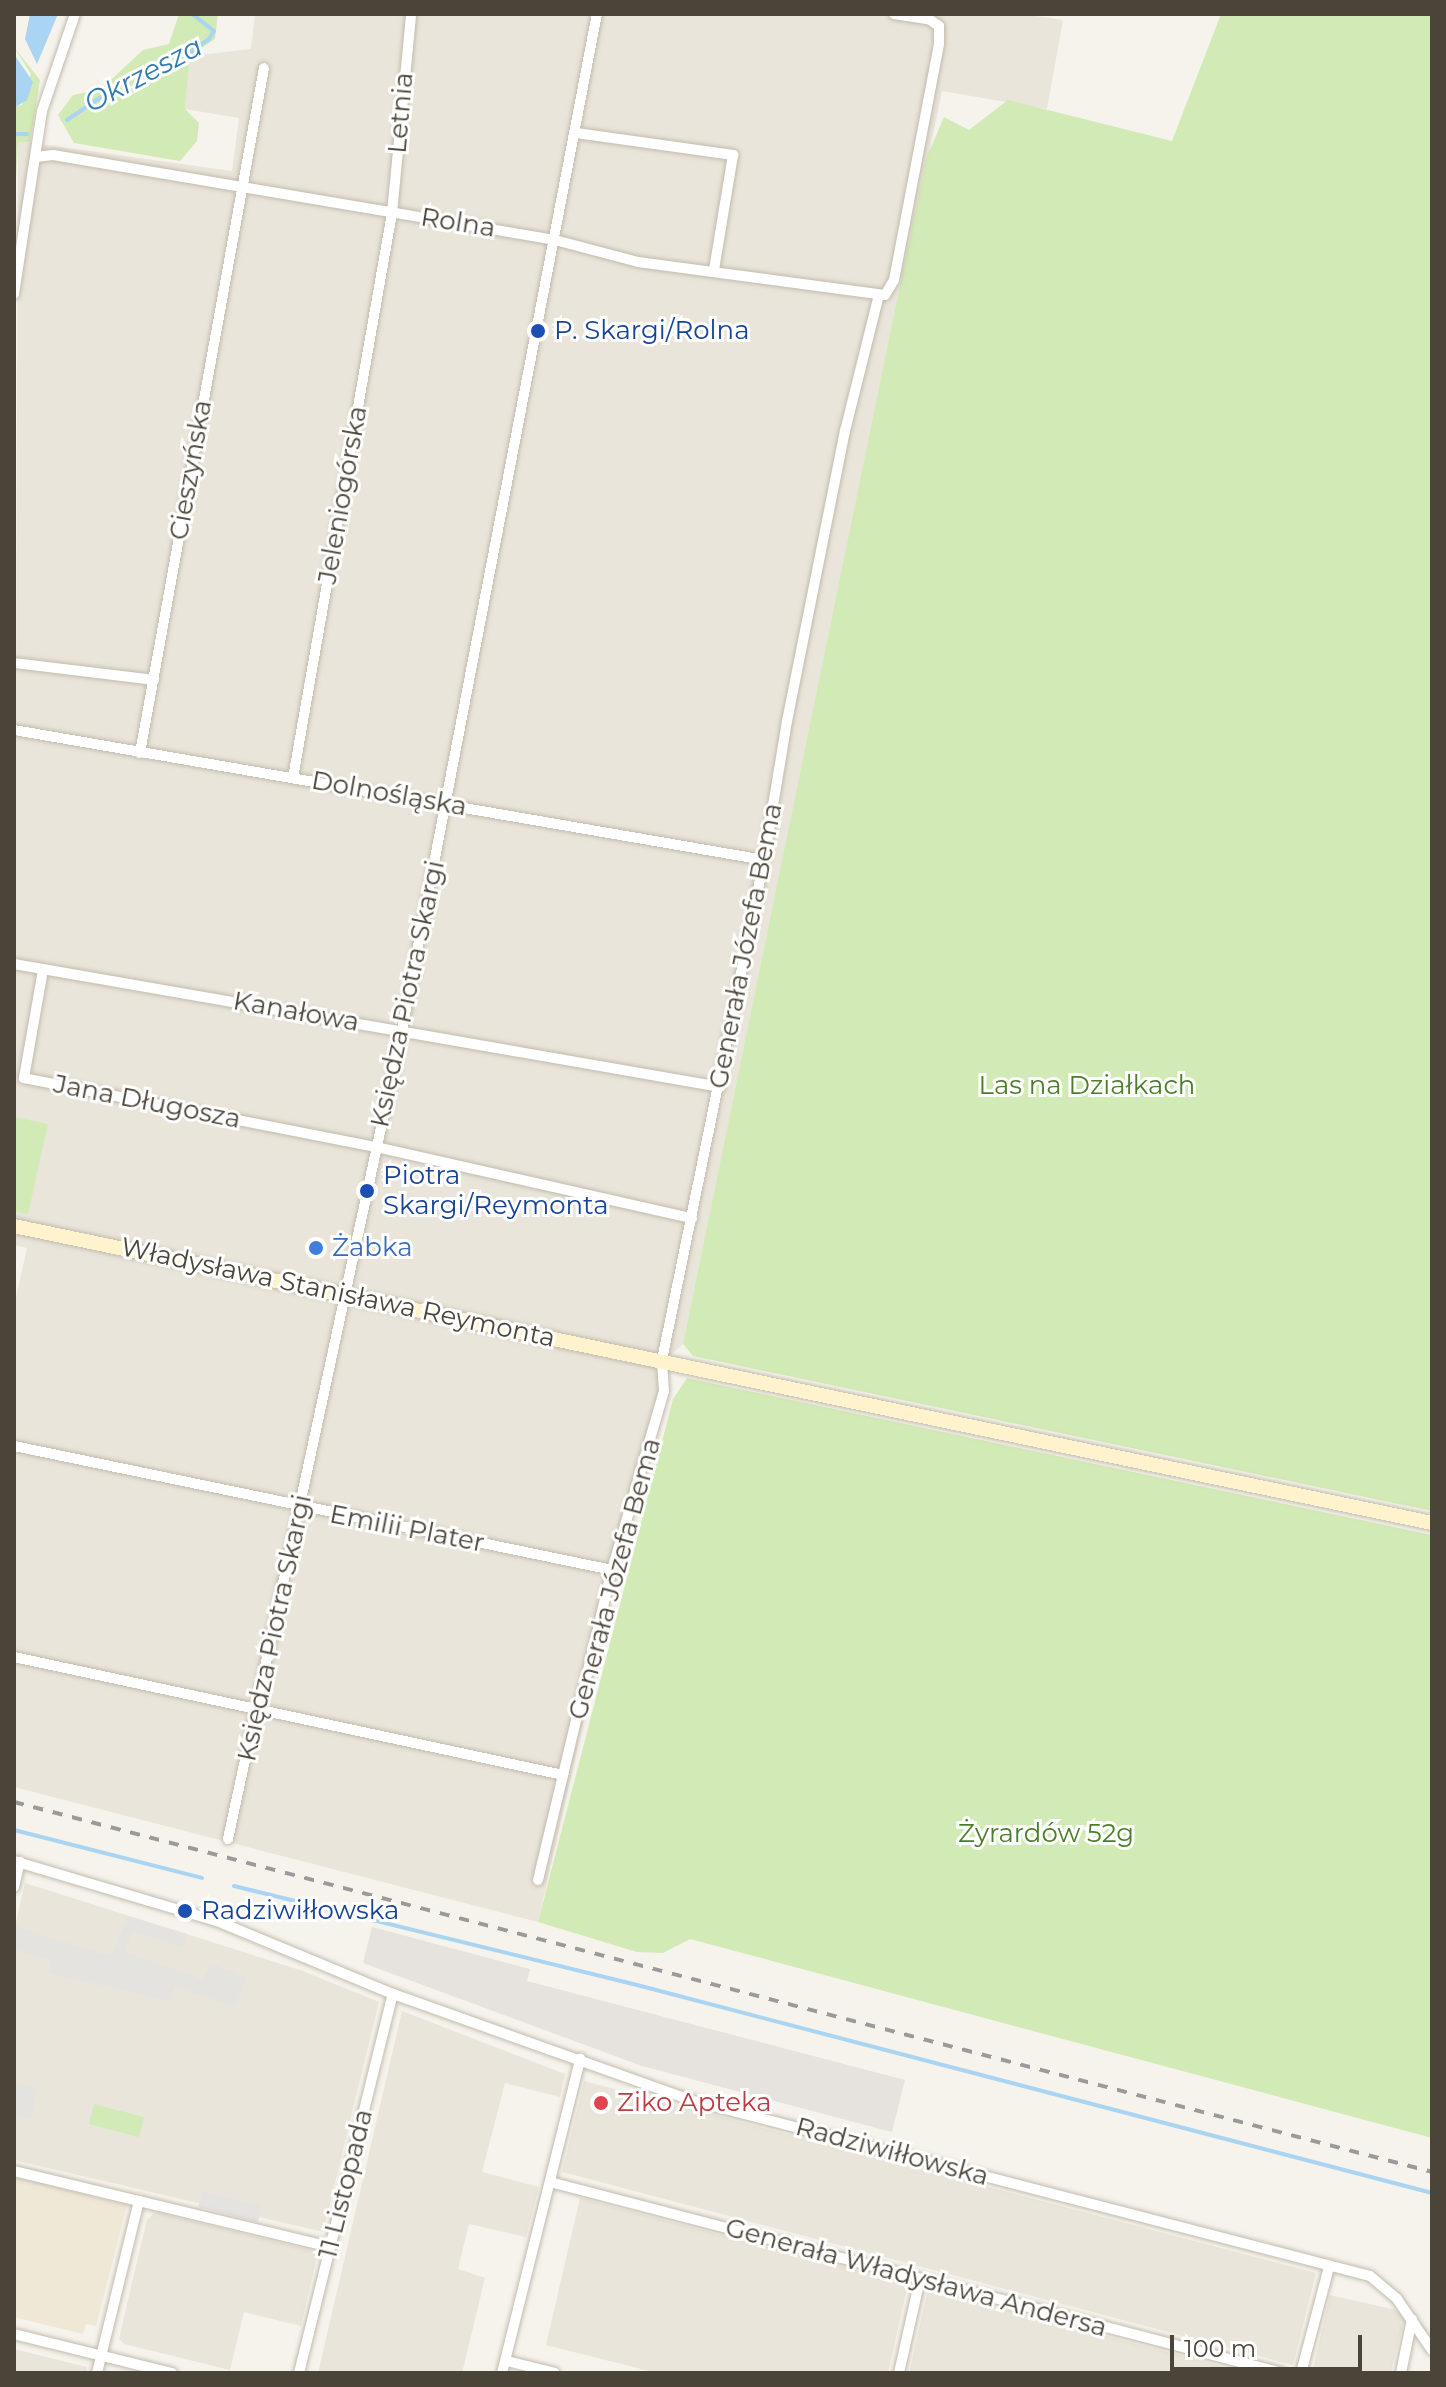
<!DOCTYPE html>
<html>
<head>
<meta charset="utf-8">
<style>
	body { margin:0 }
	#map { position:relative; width:1446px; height:2387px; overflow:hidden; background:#f6f3ec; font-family:Montserrat,sans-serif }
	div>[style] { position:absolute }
	.residential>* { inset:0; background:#eae5da }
	.industrial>* { inset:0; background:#e6e2dd }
	.education>* { inset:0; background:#efe8d6 }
	.green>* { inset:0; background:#d2eab5 }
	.parking>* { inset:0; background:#e5e3e0 }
	.water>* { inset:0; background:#a9d4f2 }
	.stream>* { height:4px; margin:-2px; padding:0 2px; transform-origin:2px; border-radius:2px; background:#a9d4f2 }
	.roads { filter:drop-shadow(0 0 2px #c2bbae) drop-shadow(0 0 2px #c2bbae) }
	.street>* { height:10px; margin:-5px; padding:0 5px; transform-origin:5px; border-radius:5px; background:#fff }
	.secondary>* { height:14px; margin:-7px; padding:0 7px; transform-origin:7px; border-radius:7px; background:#fff3cd }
	.rail>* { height:4px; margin-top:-2px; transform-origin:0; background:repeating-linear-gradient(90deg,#9a9a9a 0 10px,transparent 0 20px) }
	.dots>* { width:22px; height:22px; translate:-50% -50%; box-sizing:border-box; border:4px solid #fff; border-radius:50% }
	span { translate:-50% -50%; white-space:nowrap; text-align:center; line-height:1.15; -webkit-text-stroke:6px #fff; paint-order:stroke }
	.street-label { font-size:26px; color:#4b4439 }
	.transit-label { font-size:26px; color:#164399 }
	.left { translate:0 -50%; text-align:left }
	.park-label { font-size:26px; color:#4a7f2a }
	.shop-label { font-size:26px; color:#366cbe }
	.health-label { font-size:26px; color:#be3a42 }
	.water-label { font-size:28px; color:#2e7ab2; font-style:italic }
	.frame { position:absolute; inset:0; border:16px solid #4b4439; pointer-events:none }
	.scale { position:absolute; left:1170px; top:2335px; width:192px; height:36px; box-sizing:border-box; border:4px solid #4b4439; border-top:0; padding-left:10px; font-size:24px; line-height:28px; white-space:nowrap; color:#4b4439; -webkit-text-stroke:6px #fff; paint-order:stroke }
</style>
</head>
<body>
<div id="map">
	<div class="residential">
		<i style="clip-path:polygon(255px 14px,1022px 14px,1063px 20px,1047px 109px,942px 91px,683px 1344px,666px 1359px,538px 1922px,14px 1787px,14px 1306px,27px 1248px,14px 1245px,18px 141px,232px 171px,239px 118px,185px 109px,190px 56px,251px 49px)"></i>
		<i style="clip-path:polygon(25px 1883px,303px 1971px,379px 2002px,323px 2232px,14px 2160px,14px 1931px)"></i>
		<i style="clip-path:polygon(402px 2011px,565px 2074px,560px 2097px,505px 2083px,482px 2172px,539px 2187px,526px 2237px,469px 2224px,458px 2269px,485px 2278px,462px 2373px,318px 2373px)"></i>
		<i style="clip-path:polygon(584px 2081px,1316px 2273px,1293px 2365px,562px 2172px)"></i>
		<i style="clip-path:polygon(580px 2198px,908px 2284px,888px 2373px,657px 2373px,546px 2345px)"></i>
		<i style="clip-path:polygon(155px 2212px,318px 2252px,301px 2326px,244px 2312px,230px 2370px,124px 2344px,119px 2339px,133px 2278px,147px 2220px)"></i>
		<i style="clip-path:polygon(928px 2289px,1247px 2373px,909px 2373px)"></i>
		<i style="clip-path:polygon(1330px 2295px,1396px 2310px,1404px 2318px,1391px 2373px,1312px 2373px)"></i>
		<i style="clip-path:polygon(14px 2349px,87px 2367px,86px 2373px,14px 2373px)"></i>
	</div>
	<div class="industrial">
		<i style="clip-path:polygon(372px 1927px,530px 1969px,527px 1981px,905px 2080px,892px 2132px,642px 2066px,363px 1963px)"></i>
	</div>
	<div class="education">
		<i style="clip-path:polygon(14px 2177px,127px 2205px,96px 2326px,86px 2324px,83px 2334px,14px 2317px)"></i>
	</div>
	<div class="green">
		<i style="clip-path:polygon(179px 14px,218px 14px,215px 39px,190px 56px,185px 109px,199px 123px,197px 141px,180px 161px,74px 143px,58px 115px,73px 95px,101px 89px,143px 50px,169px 44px)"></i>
		<i style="clip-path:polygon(1221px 14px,1432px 14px,1432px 1511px,693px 1356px,683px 1344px,926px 159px,944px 117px,969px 130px,1008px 100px,1172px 141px)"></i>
		<i style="clip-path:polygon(14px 47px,40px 80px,30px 142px,18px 142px,14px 218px,14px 106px,22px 105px,31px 74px)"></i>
		<i style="clip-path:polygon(14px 1117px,48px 1124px,28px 1214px,14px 1211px)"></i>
		<i style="clip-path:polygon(687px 1378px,1432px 1535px,1432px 2138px,690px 1939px,663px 1953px,637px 1952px,538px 1922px,673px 1399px)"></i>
		<i style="clip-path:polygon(94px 2104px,144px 2117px,139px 2137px,89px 2124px)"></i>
	</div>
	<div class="parking">
		<i style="clip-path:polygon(128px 1916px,187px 1934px,183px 1947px,132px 1931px,125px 1952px,202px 1979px,211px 1963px,247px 1978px,235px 2007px,175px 1987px,171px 2001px,48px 1973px,51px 1961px,14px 1949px,14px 1926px,102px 1954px,112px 1953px)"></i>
		<i style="clip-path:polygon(14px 2083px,37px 2088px,31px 2119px,14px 2115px)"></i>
		<i style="clip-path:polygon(202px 2191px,262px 2206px,258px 2222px,198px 2207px)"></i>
	</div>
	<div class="water">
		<i style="clip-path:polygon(30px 14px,58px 14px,37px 64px,25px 39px)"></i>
		<i style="clip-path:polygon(14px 54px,33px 82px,27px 100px,15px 107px)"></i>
	</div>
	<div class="stream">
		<i style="left:67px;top:120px;width:99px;rotate:-33.9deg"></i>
		<i style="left:149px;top:65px;width:17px;rotate:13deg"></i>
		<i style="left:166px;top:69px;width:52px;rotate:-34.9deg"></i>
		<i style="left:209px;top:39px;width:9px;rotate:-58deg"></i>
		<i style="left:214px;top:31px;width:28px;rotate:-142deg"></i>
		<i style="left:14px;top:134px;width:13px"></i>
		<i style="left:14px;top:1830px;width:194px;rotate:14.3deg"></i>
		<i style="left:234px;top:1886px;width:415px;rotate:13.8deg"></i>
		<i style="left:637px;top:1985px;width:822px;rotate:14.66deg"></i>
	</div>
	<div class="roads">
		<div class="street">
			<i style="left:894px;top:14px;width:36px;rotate:9deg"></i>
			<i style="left:576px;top:133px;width:159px;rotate:8deg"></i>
			<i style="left:733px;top:155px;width:117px;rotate:99.4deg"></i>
			<i style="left:36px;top:157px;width:17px;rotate:-7deg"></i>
			<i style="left:53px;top:155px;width:509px;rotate:9.61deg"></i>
			<i style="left:555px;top:240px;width:86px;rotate:14.8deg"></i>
			<i style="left:638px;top:262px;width:249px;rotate:7.6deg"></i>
			<i style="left:885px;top:295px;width:17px;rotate:-59deg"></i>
			<i style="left:894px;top:280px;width:241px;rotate:-79.2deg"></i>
			<i style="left:939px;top:43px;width:17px;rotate:-90deg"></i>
			<i style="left:939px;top:26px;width:11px;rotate:-146deg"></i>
			<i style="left:14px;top:294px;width:185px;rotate:-81.3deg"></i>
			<i style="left:42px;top:111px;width:102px;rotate:-71.2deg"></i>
			<i style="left:14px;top:663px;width:141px;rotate:6.9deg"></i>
			<i style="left:14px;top:730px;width:761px;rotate:9.83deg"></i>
			<i style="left:140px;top:753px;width:696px;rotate:-79.74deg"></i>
			<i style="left:293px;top:778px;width:574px;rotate:-80.06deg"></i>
			<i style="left:392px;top:213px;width:200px;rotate:-84.5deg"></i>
			<i style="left:14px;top:964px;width:717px;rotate:9.88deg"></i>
			<i style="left:43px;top:970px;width:110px;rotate:100deg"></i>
			<i style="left:24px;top:1078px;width:359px;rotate:11.1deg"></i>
			<i style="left:376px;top:1147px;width:324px;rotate:12.7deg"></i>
			<i style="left:14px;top:1446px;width:611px;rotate:11.71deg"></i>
			<i style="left:14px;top:1657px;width:562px;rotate:12.13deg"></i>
			<i style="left:228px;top:1839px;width:828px;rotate:-77.86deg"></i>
			<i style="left:402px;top:1030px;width:1035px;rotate:-79.14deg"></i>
			<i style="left:14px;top:1861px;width:212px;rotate:16.5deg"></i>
			<i style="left:217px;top:1921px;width:191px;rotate:22.5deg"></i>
			<i style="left:393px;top:1994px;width:315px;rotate:19.6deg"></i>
			<i style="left:690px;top:2100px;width:702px;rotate:14.51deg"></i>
			<i style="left:1370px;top:2276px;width:35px;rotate:40deg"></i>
			<i style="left:1397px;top:2299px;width:62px;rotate:55.5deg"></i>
			<i style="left:538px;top:1880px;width:319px;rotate:-76.6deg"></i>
			<i style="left:612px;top:1570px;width:186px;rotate:-73.8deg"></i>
			<i style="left:664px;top:1391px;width:31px;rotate:-94deg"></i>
			<i style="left:662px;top:1360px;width:510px;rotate:-78.47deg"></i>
			<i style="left:764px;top:860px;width:141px;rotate:-80.6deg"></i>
			<i style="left:787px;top:721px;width:296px;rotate:-78.7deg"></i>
			<i style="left:845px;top:431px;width:140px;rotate:-76deg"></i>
			<i style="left:14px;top:1887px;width:26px;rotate:-77deg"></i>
			<i style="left:14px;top:2171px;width:325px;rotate:13.5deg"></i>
			<i style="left:550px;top:2182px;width:757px;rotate:14.62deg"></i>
			<i style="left:14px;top:2334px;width:163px;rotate:13.9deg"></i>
			<i style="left:507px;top:2361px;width:49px;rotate:14deg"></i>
			<i style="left:97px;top:2373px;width:177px;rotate:-76.3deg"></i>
			<i style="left:299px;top:2373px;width:390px;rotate:-76.1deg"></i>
			<i style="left:502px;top:2373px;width:324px;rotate:-76deg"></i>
			<i style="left:899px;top:2373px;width:96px;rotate:-77.4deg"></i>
			<i style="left:1301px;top:2373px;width:110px;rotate:-75.2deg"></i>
			<i style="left:1401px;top:2373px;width:55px;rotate:-78.5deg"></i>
		</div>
		<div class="secondary">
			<i style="left:14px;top:1226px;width:1449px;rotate:11.83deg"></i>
		</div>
	</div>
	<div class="rail">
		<i style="left:14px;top:1802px;width:1465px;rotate:14.62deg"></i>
	</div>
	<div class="dots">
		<i style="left:538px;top:331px;background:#1a4fb4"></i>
		<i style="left:367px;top:1191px;background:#1a4fb4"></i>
		<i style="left:316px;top:1248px;background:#3f7fe0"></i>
		<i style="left:185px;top:1911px;background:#1a4fb4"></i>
		<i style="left:601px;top:2103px;background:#e0444e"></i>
	</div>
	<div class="street-label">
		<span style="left:401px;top:113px;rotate:-85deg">Letnia</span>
		<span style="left:458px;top:223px;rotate:9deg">Rolna</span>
		<span style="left:191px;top:470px;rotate:-80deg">Cieszyńska</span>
		<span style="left:343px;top:495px;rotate:-80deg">Jeleniogórska</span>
		<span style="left:389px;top:794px;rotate:10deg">Dolnośląska</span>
		<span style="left:746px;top:946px;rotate:-79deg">Generała Józefa Bema</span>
		<span style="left:408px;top:994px;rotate:-78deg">Księdza Piotra Skargi</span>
		<span style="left:296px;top:1012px;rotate:10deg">Kanałowa</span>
		<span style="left:147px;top:1102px;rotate:11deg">Jana Długosza</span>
		<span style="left:338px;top:1293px;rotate:12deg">Władysława Stanisława Reymonta</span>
		<span style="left:407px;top:1529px;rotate:11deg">Emilii Plater</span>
		<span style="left:615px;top:1579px;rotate:-75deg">Generała Józefa Bema</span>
		<span style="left:275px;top:1628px;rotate:-78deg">Księdza Piotra Skargi</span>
		<span style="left:892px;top:2152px;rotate:15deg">Radziwiłłowska</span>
		<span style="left:346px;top:2184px;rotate:-76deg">11 Listopada</span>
		<span style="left:916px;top:2278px;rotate:15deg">Generała Władysława Andersa</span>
	</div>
	<div class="transit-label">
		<span class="left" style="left:554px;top:331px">P. Skargi/Rolna</span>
		<span class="left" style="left:383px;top:1191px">Piotra<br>Skargi/Reymonta</span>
		<span class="left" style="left:201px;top:1911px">Radziwiłłowska</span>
	</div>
	<div class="park-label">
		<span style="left:1087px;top:1086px">Las na Działkach</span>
		<span style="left:1046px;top:1834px">Żyrardów 52g</span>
	</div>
	<div class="shop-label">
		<span class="left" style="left:332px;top:1248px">Żabka</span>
	</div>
	<div class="health-label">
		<span class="left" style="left:617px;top:2103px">Ziko Apteka</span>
	</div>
	<div class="water-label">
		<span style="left:143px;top:74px;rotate:-28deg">Okrzesza</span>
	</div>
	<div class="frame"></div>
	<div class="scale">100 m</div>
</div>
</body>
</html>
